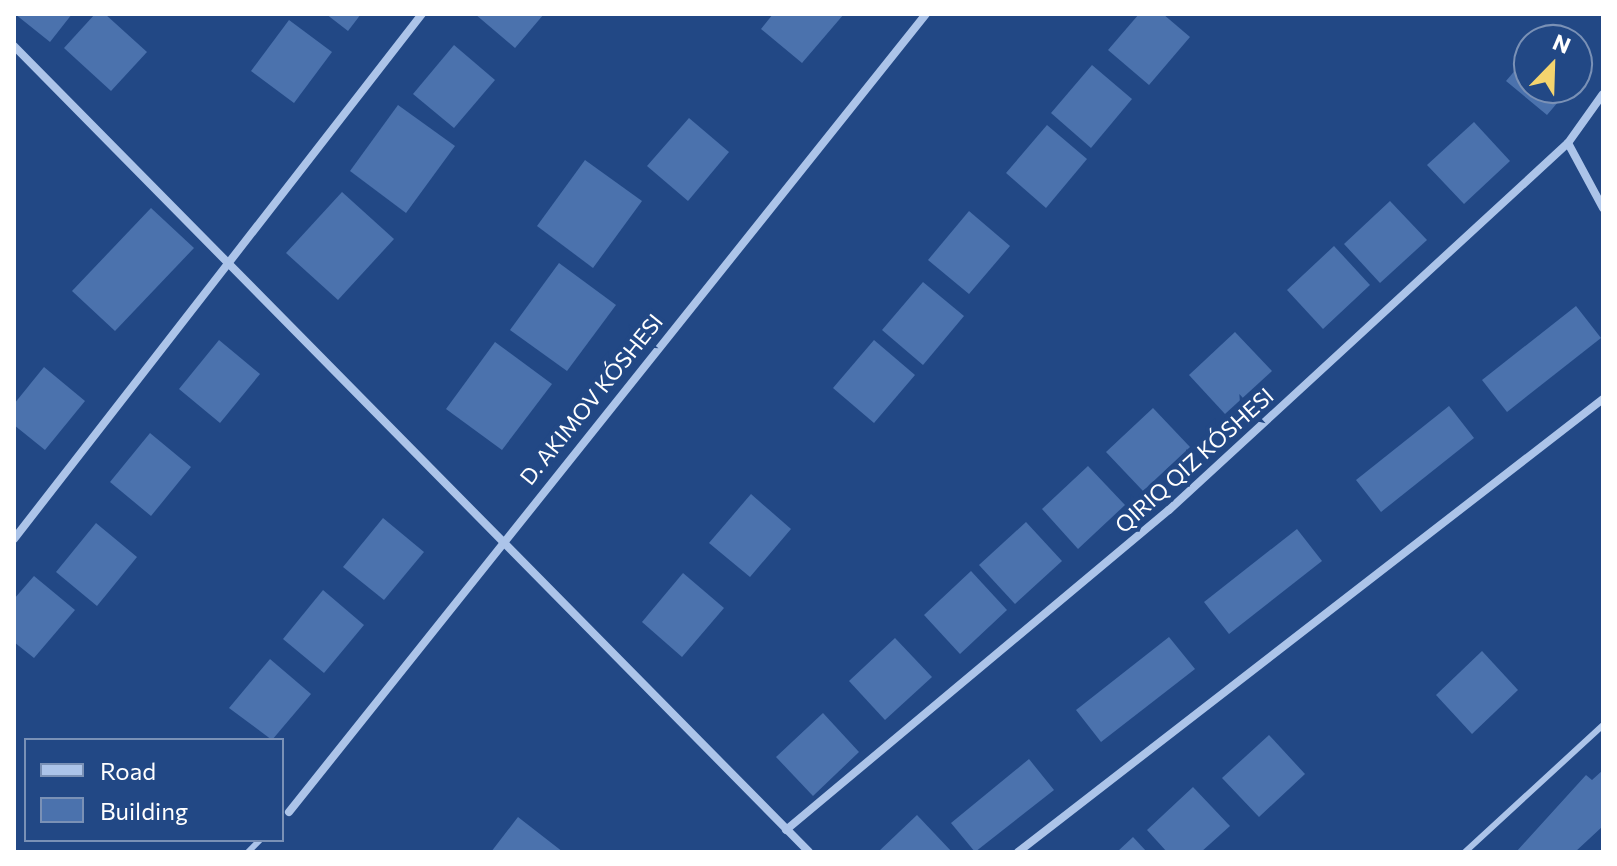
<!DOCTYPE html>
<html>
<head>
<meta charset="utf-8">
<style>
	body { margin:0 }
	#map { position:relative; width:1617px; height:866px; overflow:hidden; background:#224885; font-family:Commissioner,sans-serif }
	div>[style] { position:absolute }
	.building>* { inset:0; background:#4b72ad }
	.service>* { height:6px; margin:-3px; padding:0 3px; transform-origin:3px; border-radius:3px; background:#acc4e9 }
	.minor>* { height:8px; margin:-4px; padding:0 4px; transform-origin:4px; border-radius:4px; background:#acc4e9 }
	span { translate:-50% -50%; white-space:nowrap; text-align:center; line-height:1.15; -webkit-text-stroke:8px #224885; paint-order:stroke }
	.street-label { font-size:22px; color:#fff }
	.frame { position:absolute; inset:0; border:16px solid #fff; pointer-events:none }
	.legend { position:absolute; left:24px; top:738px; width:260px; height:104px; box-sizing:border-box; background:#224885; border:2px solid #7a91b6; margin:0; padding:10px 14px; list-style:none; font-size:24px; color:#fff }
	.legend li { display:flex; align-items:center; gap:16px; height:40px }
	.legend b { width:40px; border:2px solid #7a91b6 }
	.north { position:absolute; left:1513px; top:24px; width:80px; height:80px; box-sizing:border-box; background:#224885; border:2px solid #7a91b6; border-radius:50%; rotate:23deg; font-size:22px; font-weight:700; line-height:32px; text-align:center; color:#fff }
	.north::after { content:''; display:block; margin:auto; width:28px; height:36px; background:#f4d46e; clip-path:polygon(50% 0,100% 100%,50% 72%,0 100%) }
</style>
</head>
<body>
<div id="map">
	<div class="building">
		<i style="clip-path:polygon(15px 14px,72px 14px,50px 42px)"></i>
		<i style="clip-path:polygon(95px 14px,105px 14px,147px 52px,111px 91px,64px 48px)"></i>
		<i style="clip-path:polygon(326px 14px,361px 14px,348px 31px)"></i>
		<i style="clip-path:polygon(475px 14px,544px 14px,515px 48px)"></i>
		<i style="clip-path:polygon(773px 14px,844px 14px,802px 63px,761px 29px)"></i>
		<i style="clip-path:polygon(1139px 14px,1163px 14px,1190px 37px,1149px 85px,1108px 50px)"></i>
		<i style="clip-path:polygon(289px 20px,332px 52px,294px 103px,251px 71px)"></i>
		<i style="clip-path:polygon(454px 45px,495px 80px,454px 128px,413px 94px)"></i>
		<i style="clip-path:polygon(1529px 54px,1529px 88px,1570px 88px,1547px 115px,1506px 81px)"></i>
		<i style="clip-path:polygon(1092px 65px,1132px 99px,1091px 148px,1051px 113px)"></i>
		<i style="clip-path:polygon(398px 105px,455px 146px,406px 213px,350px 171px)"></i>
		<i style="clip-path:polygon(689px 118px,729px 152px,688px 201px,647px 166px)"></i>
		<i style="clip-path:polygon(1474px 122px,1510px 161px,1464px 204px,1427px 165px)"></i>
		<i style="clip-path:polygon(1047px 125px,1087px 159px,1046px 208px,1006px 173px)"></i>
		<i style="clip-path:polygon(585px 160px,642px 201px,593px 268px,537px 226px)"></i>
		<i style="clip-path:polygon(342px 192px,394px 239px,338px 300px,286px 253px)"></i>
		<i style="clip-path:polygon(1390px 201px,1427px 240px,1380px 283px,1344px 244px)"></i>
		<i style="clip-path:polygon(151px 208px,194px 248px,115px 331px,72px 291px)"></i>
		<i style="clip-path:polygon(969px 211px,1010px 246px,969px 294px,928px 260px)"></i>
		<i style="clip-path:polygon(1334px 246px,1370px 285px,1323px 329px,1287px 290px)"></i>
		<i style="clip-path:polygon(559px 263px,616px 305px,567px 371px,510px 330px)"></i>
		<i style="clip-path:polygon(923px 282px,964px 316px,923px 365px,882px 330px)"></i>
		<i style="clip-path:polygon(1576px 306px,1601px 338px,1507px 412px,1482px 380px)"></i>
		<i style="clip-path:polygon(1235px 332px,1272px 371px,1225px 414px,1189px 375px)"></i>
		<i style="clip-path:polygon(219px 340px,260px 374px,220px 423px,179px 389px)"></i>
		<i style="clip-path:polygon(874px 340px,915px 375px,874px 423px,833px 388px)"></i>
		<i style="clip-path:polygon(495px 342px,552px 384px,502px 450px,446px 409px)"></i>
		<i style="clip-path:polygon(44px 367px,85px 401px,45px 450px,14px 425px,14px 404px)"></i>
		<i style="clip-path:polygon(1449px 406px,1474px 438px,1381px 512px,1356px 480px)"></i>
		<i style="clip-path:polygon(1153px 408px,1190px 447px,1143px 491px,1106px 452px)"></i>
		<i style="clip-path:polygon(150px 433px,191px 467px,151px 516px,110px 482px)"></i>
		<i style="clip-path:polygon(1088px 466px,1125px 505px,1078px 549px,1042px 509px)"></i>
		<i style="clip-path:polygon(751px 494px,791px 529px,750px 577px,709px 543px)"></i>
		<i style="clip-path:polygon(383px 518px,424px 552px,384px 600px,343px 567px)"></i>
		<i style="clip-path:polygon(1026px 522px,1062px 561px,1015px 604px,979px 565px)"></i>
		<i style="clip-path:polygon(96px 523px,137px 557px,97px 606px,56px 572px)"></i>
		<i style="clip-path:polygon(1297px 529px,1322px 561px,1229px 634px,1204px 602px)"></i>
		<i style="clip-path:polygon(971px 571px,1007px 610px,960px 654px,924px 615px)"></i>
		<i style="clip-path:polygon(683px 573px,724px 608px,682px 657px,642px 622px)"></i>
		<i style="clip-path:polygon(34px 576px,75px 610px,34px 658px,14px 642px,14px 599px)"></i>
		<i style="clip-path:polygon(323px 590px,364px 625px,324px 673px,283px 639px)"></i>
		<i style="clip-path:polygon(1169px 637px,1195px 669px,1101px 742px,1076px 710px)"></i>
		<i style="clip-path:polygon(895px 638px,932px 677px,885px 720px,849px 681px)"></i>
		<i style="clip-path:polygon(1482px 651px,1518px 690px,1472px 734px,1436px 695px)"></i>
		<i style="clip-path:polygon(270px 659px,311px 694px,272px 740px,229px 708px)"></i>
		<i style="clip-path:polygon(823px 713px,859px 752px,813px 796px,776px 757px)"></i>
		<i style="clip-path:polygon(1269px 735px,1305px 774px,1259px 817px,1222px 778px)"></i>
		<i style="clip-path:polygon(1029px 759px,1054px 790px,975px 852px,951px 823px)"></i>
		<i style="clip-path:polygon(1603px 770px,1603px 826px,1575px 852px,1516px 852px,1586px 775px,1592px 780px)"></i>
		<i style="clip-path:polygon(1193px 787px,1230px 826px,1201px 852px,1167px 852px,1147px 830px)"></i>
		<i style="clip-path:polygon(917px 815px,952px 852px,878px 852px)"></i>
		<i style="clip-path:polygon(518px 817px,563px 852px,491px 852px)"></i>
		<i style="clip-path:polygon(1133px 837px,1147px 852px,1117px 852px)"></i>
	</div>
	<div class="service">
		<i style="left:248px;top:852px;width:17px;rotate:-45deg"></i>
		<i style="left:1465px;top:852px;width:188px;rotate:-42.6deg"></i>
	</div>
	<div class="minor">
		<i style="left:14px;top:46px;width:1132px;rotate:45.39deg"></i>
		<i style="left:1568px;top:143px;width:74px;rotate:61.7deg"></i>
		<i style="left:14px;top:539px;width:665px;rotate:-52.15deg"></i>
		<i style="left:289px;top:812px;width:1021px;rotate:-51.4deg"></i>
		<i style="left:786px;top:830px;width:499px;rotate:-39.9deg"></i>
		<i style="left:1169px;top:510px;width:542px;rotate:-42.61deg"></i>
		<i style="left:1568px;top:143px;width:60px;rotate:-54.5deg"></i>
		<i style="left:1018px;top:852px;width:740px;rotate:-37.75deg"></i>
	</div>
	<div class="street-label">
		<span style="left:591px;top:399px;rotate:-51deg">D. AKIMOV KÓSHESI</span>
		<span style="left:1194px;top:460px;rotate:-42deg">QIRIQ QIZ KÓSHESI</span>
	</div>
	<div class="frame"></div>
	<ul class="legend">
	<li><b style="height:10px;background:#acc4e9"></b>Road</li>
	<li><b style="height:22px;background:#4b72ad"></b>Building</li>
	</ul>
	<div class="north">N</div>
</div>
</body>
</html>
